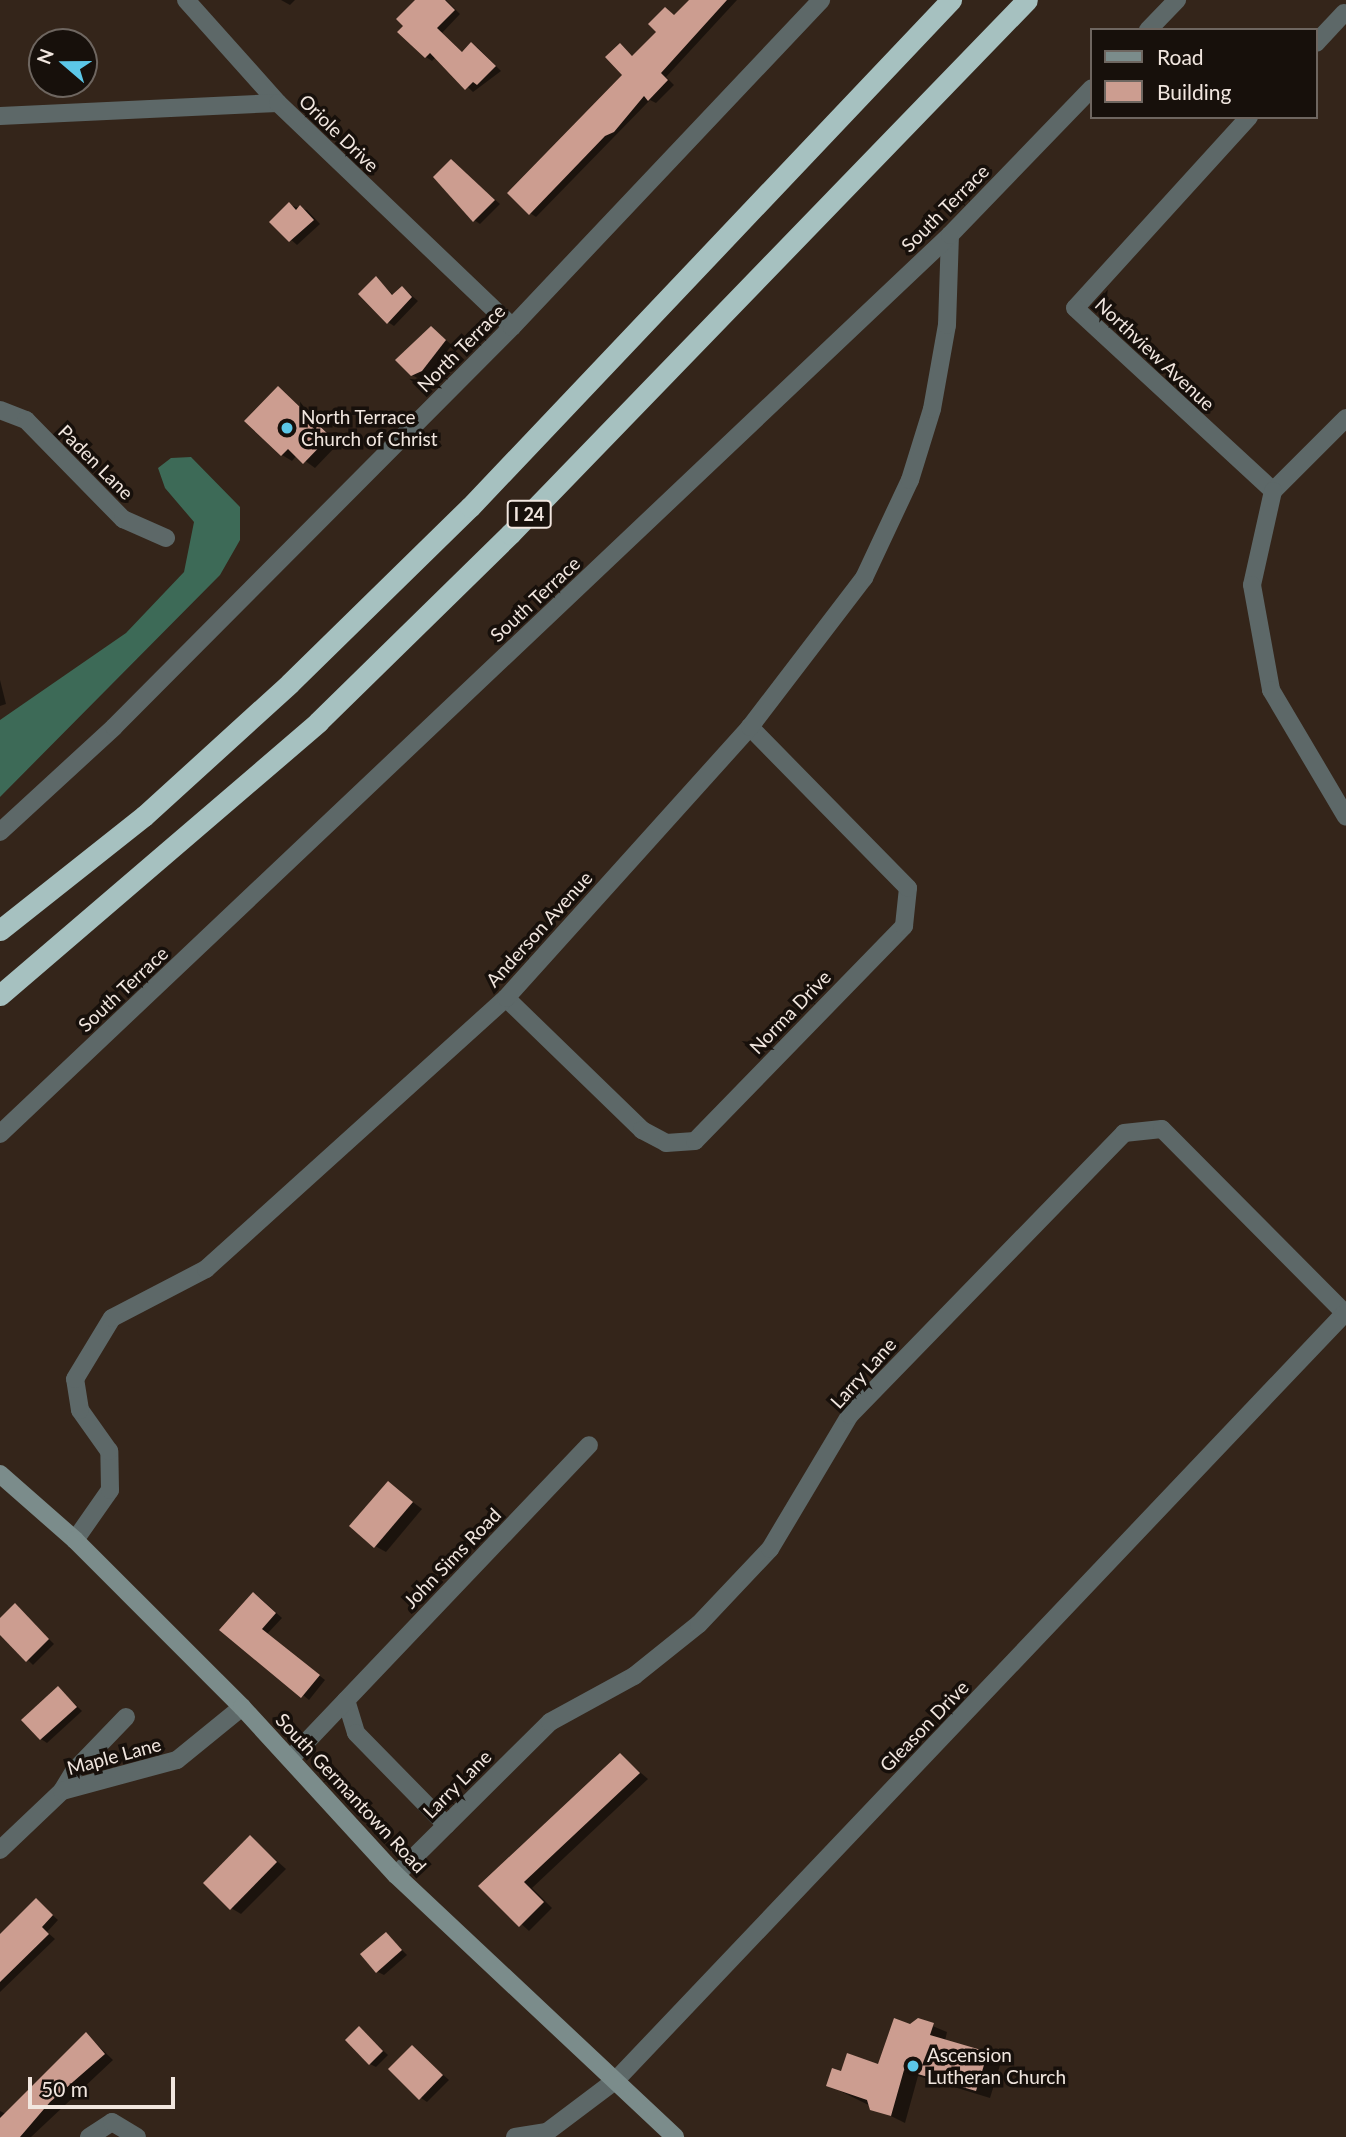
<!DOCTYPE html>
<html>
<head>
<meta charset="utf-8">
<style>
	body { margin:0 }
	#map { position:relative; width:1346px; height:2137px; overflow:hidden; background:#34251a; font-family:Lato,sans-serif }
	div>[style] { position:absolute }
	.forest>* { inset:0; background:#3d6a57 }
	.shadow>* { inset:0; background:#0007 }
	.building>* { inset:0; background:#cc9d90 }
	.minor>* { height:18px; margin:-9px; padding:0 9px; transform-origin:9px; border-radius:9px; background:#5d6868 }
	.tertiary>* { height:18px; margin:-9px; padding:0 9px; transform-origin:9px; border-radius:9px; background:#5d6868 }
	.secondary>* { height:18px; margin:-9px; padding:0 9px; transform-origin:9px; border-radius:9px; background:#7b8c8b }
	.motorway>* { height:21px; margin:-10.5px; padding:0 10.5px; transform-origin:10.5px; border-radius:10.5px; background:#a6c1c0 }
	.dots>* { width:19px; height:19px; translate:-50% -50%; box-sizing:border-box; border:4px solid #17100b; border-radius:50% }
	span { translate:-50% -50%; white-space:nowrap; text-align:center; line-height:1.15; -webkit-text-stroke:7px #17100b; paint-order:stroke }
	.shield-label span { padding:2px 5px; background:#17100b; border:2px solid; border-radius:5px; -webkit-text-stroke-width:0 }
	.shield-label { font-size:18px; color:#f1e6df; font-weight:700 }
	.street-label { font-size:19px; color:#f1e6df }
	.poi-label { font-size:19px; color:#f1e6df }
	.left { translate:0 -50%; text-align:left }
	.legend { position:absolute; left:1090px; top:28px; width:228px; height:91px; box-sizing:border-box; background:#17100b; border:2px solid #6e6660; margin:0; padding:9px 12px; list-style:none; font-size:21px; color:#f1e6df }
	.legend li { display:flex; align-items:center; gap:14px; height:35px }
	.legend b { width:35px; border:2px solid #6e6660 }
	.north { position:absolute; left:28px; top:28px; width:70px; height:70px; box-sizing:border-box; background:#17100b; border:2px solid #6e6660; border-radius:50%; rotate:290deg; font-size:19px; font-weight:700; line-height:28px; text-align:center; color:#f1e6df }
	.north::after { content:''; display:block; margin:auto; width:24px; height:32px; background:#5cc7e8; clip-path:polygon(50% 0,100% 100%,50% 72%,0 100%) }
	.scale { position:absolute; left:28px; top:2077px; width:147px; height:32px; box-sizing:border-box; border:4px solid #f1e6df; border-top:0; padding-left:9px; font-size:21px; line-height:24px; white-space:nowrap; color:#f1e6df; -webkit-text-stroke:5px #17100b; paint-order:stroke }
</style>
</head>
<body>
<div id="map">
	<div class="forest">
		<i style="clip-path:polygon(191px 457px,240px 507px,240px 540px,220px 575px,0 797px,0 720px,126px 633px,184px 572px,194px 522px,165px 488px,158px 468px,171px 458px)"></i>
	</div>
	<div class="shadow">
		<i style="clip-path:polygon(281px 0,295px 0,290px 5px)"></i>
		<i style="clip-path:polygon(417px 0,446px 0,460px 14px,442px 33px,463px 53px,471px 44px,478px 48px,501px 71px,473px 92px,436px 57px,432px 61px,426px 57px,405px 26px)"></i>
		<i style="clip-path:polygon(692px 0,737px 0,666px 77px,674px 85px,656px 103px,650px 100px,536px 217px,530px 213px,625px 75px,620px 46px,634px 57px,659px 32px,665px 9px,675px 16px)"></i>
		<i style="clip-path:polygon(451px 161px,500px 204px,480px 224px,474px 220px)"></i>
		<i style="clip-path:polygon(289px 205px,307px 210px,320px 224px,297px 245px,271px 222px)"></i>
		<i style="clip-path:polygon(376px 278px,394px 296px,403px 288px,418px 301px,394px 326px,388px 322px)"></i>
		<i style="clip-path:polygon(431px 328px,452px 345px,429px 374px,419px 379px,412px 375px)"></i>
		<i style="clip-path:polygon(278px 388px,339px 443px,315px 468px,297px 455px,292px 461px,282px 455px)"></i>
		<i style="clip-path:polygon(0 680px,6px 704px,0 706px)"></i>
		<i style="clip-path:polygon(388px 1483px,422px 1509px,386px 1552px,375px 1546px)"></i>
		<i style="clip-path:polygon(260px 1598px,282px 1618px,267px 1634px,325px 1680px,309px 1700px,222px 1629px)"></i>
		<i style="clip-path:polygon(15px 1606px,54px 1644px,33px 1665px,0 1633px,0 1620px)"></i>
		<i style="clip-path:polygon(58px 1688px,82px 1711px,47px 1743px,41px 1739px)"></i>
		<i style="clip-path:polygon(620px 1755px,648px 1779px,532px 1888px,552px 1908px,529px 1931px,480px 1886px)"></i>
		<i style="clip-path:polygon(250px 1837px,286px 1869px,241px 1914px,231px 1908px)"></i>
		<i style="clip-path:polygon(36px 1900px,58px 1920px,47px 1932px,55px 1939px,0 1992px,0 1939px)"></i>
		<i style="clip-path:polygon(386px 1934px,407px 1955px,384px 1975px,378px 1972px)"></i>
		<i style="clip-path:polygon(918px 2020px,947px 2032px,945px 2041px,1001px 2062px,990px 2098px,918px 2076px,905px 2123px,828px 2085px,842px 2073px,879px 2066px)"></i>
		<i style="clip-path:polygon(359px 2028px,388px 2055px,376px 2067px,370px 2064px)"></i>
		<i style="clip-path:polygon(86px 2034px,113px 2060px,31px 2137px,0 2137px,0 2111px,6px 2114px)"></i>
		<i style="clip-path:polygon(412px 2047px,449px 2080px,427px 2102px,421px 2098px)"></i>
	</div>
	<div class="building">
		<i style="clip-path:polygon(415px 0,445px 0,455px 10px,437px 28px,462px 52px,471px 42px,496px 66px,477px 85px,473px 82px,465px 90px,430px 53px,425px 58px,397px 32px,403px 26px,396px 19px)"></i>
		<i style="clip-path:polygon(689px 0,727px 0,661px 73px,668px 80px,648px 101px,644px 96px,614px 132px,605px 136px,529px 215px,507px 193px,622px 75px,605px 57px,620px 43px,632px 56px,656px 32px,648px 24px,665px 7px,674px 15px)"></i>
		<i style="clip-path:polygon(451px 159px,495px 200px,473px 222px,433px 177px)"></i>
		<i style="clip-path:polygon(289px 202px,296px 210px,300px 205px,314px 220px,289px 242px,269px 222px)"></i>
		<i style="clip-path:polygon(376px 276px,392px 295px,402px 286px,412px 297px,387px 324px,358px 294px)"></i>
		<i style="clip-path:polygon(431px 326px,446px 340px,422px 371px,411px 376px,395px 360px)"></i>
		<i style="clip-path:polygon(278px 386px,330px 436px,303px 464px,288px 449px,281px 456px,244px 421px)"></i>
		<i style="clip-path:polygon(388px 1481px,413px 1502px,374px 1548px,349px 1526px)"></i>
		<i style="clip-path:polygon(253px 1592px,276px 1613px,262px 1629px,320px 1675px,301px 1698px,219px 1630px)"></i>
		<i style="clip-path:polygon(15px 1603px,49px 1639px,26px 1662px,0 1635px,0 1618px)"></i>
		<i style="clip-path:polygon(58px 1686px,77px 1707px,40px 1740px,21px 1720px)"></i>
		<i style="clip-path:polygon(620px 1753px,640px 1773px,524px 1882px,544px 1902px,519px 1927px,478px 1886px)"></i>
		<i style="clip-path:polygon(250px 1835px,277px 1862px,230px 1910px,203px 1883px)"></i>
		<i style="clip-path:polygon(36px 1898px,53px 1915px,42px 1927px,49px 1934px,0 1982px,0 1934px)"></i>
		<i style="clip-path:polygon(386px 1932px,402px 1950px,376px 1973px,360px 1954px)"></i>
		<i style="clip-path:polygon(894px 2018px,910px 2024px,918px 2018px,934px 2023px,930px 2035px,988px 2052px,976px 2091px,904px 2070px,891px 2116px,870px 2110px,867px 2100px,826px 2086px,832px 2068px,841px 2071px,847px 2053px,878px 2064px)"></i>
		<i style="clip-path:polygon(359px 2026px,383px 2051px,369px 2065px,345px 2040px)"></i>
		<i style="clip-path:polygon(86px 2032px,105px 2054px,50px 2102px,20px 2137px,0 2137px,0 2118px)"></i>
		<i style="clip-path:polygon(412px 2045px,443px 2075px,419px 2100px,388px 2069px)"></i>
	</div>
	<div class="minor">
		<i style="left:186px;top:0;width:138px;rotate:48.2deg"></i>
		<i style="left:1316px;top:43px;width:41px;rotate:-47deg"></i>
		<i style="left:0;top:116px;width:278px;rotate:-2.7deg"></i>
		<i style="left:278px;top:103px;width:324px;rotate:43.7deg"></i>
		<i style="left:1249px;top:117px;width:258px;rotate:132.3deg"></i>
		<i style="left:1075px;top:308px;width:270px;rotate:42.7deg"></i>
		<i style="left:0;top:410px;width:28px;rotate:21deg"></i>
		<i style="left:26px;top:420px;width:139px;rotate:45.6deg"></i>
		<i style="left:123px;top:519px;width:47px;rotate:23.8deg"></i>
		<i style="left:1346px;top:418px;width:103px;rotate:135deg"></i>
		<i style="left:1273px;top:491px;width:96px;rotate:102.6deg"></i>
		<i style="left:1252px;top:585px;width:107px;rotate:79.7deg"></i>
		<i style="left:1271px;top:690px;width:147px;rotate:59.4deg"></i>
		<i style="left:506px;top:998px;width:190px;rotate:44.1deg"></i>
		<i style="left:642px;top:1130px;width:27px;rotate:28deg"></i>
		<i style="left:666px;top:1143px;width:29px;rotate:-4deg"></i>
		<i style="left:695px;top:1141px;width:300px;rotate:-45.8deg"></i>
		<i style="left:904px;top:926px;width:38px;rotate:-84deg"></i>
		<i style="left:908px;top:888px;width:226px;rotate:-134.5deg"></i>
		<i style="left:75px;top:1540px;width:61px;rotate:-55deg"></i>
		<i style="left:110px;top:1490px;width:39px;rotate:-91deg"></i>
		<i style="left:109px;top:1451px;width:50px;rotate:-125.3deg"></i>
		<i style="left:80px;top:1410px;width:31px;rotate:-99deg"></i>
		<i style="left:75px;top:1379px;width:71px;rotate:-58.8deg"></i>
		<i style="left:112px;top:1318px;width:106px;rotate:-27.5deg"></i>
		<i style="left:206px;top:1269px;width:404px;rotate:-42.1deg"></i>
		<i style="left:506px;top:998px;width:365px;rotate:-48deg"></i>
		<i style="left:750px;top:727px;width:188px;rotate:-52.6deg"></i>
		<i style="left:864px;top:578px;width:108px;rotate:-64.9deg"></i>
		<i style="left:910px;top:480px;width:74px;rotate:-72.8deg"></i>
		<i style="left:932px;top:409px;width:85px;rotate:-79.9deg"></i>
		<i style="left:947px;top:325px;width:90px;rotate:-88.1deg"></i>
		<i style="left:346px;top:1700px;width:34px;rotate:73deg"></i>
		<i style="left:356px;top:1733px;width:129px;rotate:45.6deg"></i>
		<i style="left:291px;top:1758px;width:432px;rotate:-46.4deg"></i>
		<i style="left:62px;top:1791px;width:23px;rotate:-59deg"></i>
		<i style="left:74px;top:1771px;width:75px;rotate:-46.1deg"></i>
		<i style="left:0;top:1850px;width:86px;rotate:-43.6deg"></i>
		<i style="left:62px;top:1791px;width:119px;rotate:-15.1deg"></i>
		<i style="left:177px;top:1760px;width:84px;rotate:-39.2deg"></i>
		<i style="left:396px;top:1875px;width:217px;rotate:-44.8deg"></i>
		<i style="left:550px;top:1722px;width:96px;rotate:-28.7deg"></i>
		<i style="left:634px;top:1676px;width:83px;rotate:-38.7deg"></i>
		<i style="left:699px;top:1624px;width:103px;rotate:-46.6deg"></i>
		<i style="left:770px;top:1549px;width:156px;rotate:-59.2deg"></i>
		<i style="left:850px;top:1415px;width:393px;rotate:-45.8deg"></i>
		<i style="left:1124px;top:1133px;width:38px;rotate:-6deg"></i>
		<i style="left:1162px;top:1129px;width:261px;rotate:45.2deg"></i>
		<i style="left:89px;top:2137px;width:27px;rotate:-33deg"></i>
		<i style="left:112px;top:2122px;width:29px;rotate:31deg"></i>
		<i style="left:515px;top:2137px;width:32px;rotate:-9deg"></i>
		<i style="left:547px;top:2132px;width:86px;rotate:-37deg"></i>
		<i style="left:616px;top:2080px;width:1057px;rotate:-46.46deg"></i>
	</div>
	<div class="tertiary">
		<i style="left:1148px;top:30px;width:42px;rotate:-46deg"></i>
		<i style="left:0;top:832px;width:155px;rotate:-42.6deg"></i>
		<i style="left:114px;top:727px;width:564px;rotate:-45.14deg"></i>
		<i style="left:512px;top:327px;width:450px;rotate:-46.6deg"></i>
		<i style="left:0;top:1134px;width:1308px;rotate:-43.42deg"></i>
		<i style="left:950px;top:235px;width:204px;rotate:-46deg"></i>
	</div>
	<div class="secondary">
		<i style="left:0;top:1474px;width:100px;rotate:41.3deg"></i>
		<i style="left:75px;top:1540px;width:236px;rotate:45deg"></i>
		<i style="left:242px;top:1707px;width:228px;rotate:47.5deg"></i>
		<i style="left:396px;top:1875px;width:383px;rotate:43.2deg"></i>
	</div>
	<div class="motorway">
		<i style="left:0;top:930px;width:184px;rotate:-38.4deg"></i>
		<i style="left:144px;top:816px;width:197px;rotate:-42.3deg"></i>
		<i style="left:290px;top:683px;width:252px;rotate:-44.4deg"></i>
		<i style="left:470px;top:507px;width:699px;rotate:-46.51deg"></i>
		<i style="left:0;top:995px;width:419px;rotate:-40.6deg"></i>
		<i style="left:318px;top:722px;width:269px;rotate:-44.4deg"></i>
		<i style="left:510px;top:534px;width:743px;rotate:-45.93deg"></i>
	</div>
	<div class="dots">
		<i style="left:287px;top:428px;background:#5cc7e8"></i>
		<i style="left:913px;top:2066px;background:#5cc7e8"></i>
	</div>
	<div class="shield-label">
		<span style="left:529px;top:514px">I 24</span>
	</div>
	<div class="street-label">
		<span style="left:339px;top:133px;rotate:44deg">Oriole Drive</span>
		<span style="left:945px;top:208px;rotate:-45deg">South Terrace</span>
		<span style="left:461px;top:348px;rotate:-45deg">North Terrace</span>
		<span style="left:1155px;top:354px;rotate:43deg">Northview Avenue</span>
		<span style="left:96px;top:462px;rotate:45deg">Paden Lane</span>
		<span style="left:535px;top:599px;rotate:-43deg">South Terrace</span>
		<span style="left:539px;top:929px;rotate:-48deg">Anderson Avenue</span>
		<span style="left:123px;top:989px;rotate:-43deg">South Terrace</span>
		<span style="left:790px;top:1012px;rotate:-46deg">Norma Drive</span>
		<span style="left:863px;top:1373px;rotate:-48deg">Larry Lane</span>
		<span style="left:452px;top:1558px;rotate:-46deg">John Sims Road</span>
		<span style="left:924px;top:1726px;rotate:-46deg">Gleason Drive</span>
		<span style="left:114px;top:1756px;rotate:-15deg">Maple Lane</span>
		<span style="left:457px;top:1784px;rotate:-45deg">Larry Lane</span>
		<span style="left:351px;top:1793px;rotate:47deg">South Germantown Road</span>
	</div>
	<div class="poi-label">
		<span class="left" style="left:301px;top:428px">North Terrace<br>Church of Christ</span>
		<span class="left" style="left:927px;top:2066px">Ascension<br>Lutheran Church</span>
	</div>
	<ul class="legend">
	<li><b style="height:9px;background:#7b8c8b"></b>Road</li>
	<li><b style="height:19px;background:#cc9d90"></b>Building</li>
	</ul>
	<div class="north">N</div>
	<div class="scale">50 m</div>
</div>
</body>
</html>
